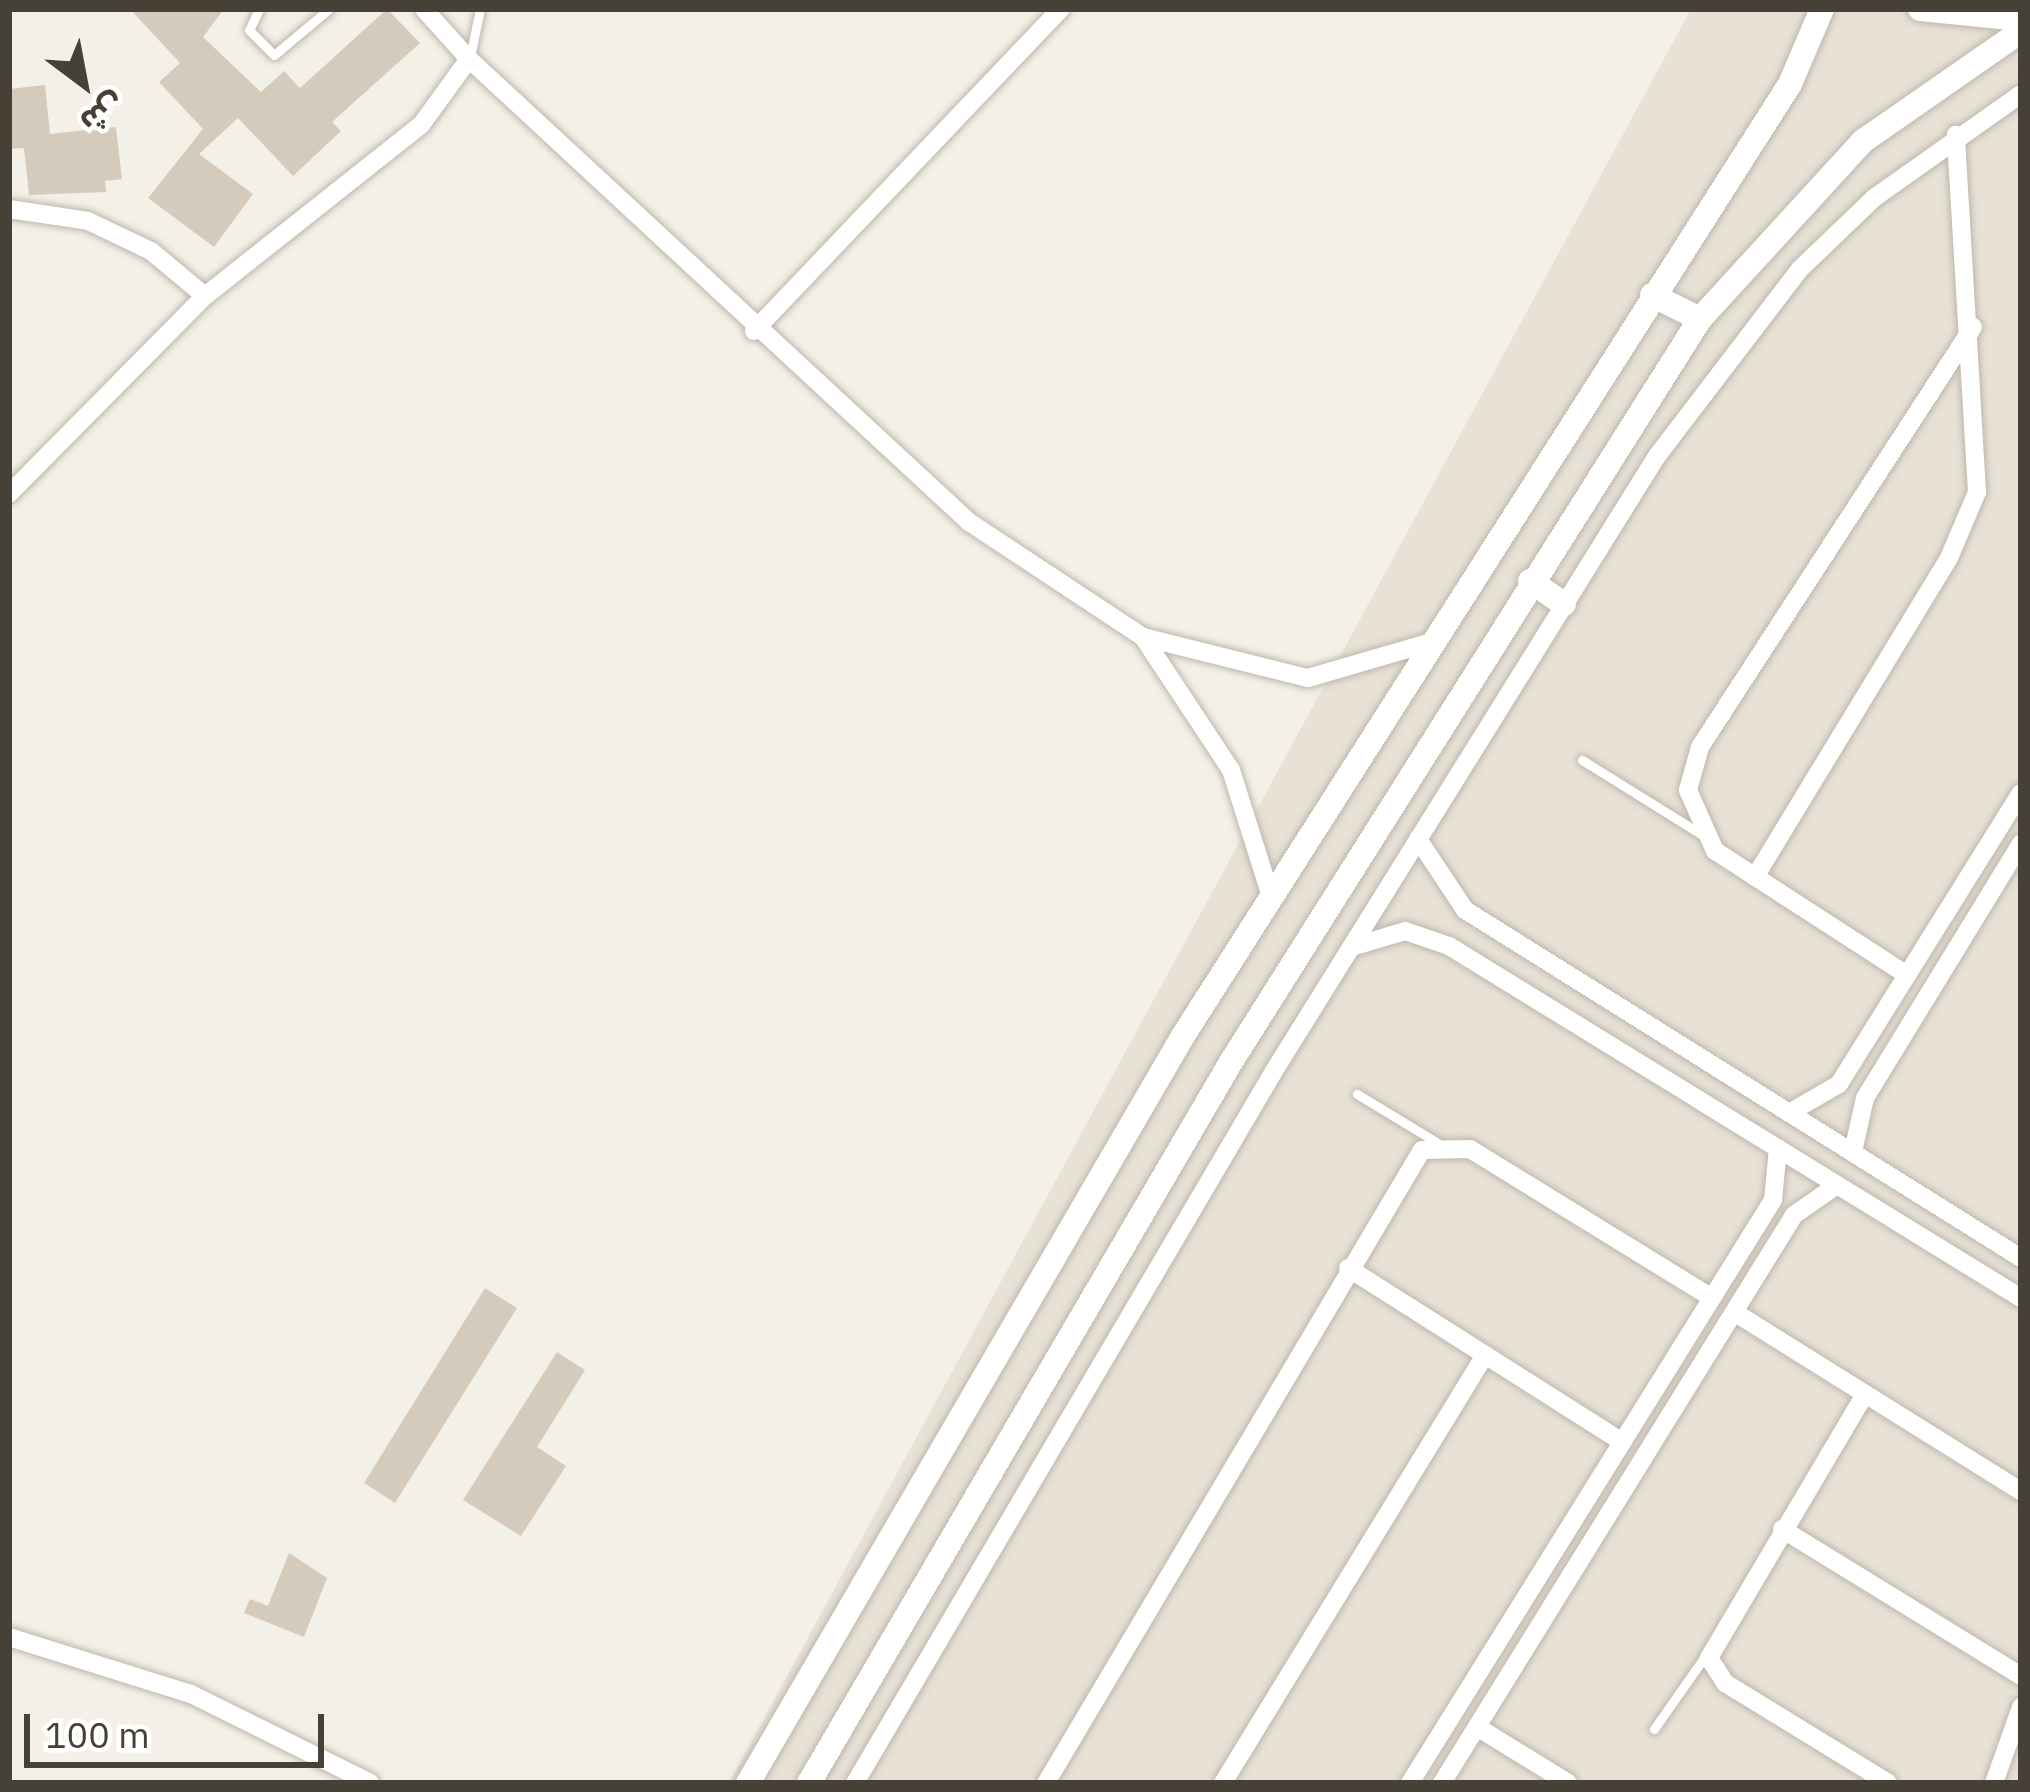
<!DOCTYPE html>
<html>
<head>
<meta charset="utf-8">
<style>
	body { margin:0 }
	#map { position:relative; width:2030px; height:1792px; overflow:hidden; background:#f3f0e7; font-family:"IBM Plex Sans","Noto Sans Arabic",sans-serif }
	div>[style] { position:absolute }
	.residential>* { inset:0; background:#e7e1d6 }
	.building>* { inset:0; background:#d5cbbd }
	.roads { filter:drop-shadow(0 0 3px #bfb7aa) drop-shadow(0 0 3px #bfb7aa) }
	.service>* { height:9px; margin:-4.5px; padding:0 4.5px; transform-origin:4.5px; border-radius:4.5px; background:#fff }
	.minor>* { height:18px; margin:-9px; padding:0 9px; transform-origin:9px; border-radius:9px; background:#fff }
	.tertiary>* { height:24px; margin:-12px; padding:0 12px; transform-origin:12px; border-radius:12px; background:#fff }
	span { translate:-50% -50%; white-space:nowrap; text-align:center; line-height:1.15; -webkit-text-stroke:12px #fff; paint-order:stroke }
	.frame { position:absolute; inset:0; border:12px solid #464036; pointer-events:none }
	.north { position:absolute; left:24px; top:24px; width:120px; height:120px; -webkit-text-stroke:9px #fff; paint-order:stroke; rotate:148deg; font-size:33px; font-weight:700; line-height:48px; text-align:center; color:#464036 }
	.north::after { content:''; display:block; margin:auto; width:42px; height:54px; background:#464036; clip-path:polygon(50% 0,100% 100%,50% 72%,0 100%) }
	.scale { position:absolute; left:24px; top:1714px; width:300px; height:54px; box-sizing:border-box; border:6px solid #464036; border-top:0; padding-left:15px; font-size:36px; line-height:42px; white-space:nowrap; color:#464036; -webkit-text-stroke:9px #fff; paint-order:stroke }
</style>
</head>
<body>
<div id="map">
	<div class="residential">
		<i style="clip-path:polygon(1691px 9px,2021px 9px,2021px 1783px,729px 1783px)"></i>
	</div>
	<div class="building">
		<i style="clip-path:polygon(130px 9px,224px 9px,203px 37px,261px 92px,284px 71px,300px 88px,387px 9px,420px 43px,332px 122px,341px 131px,293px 176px,238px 118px,199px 154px,253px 194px,214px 247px,148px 198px,203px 129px,159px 82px,180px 63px)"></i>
		<i style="clip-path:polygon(45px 85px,50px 134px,116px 127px,122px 179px,105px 181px,106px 192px,29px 195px,24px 148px,9px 149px,9px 89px)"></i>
		<i style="clip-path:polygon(485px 1288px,517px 1308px,395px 1503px,364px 1483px)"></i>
		<i style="clip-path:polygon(557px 1352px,585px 1370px,537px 1447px,566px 1466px,521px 1536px,463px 1500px)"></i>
		<i style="clip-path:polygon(289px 1553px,327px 1578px,304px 1637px,244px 1613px,250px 1599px,268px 1606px)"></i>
	</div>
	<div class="roads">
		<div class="service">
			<i style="left:259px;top:9px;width:23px;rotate:115deg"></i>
			<i style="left:249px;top:30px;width:35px;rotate:45deg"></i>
			<i style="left:274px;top:55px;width:72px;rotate:-39.9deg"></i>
			<i style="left:470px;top:57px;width:49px;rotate:-78.2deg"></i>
			<i style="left:1582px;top:760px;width:140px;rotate:31.9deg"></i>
			<i style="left:1357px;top:1094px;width:95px;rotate:31.2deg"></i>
			<i style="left:1654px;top:1729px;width:94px;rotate:-55deg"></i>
		</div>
		<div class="minor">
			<i style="left:469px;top:59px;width:681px;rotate:42.8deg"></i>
			<i style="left:969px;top:522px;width:209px;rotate:33.5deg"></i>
			<i style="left:1143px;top:637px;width:170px;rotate:14deg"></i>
			<i style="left:1308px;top:678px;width:122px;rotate:-16.2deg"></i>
			<i style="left:9px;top:209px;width:80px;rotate:8.6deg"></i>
			<i style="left:88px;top:221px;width:70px;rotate:25.5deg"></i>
			<i style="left:151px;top:251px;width:70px;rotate:39.8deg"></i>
			<i style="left:754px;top:331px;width:445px;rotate:-46.4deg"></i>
			<i style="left:9px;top:494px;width:279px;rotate:-45.3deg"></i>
			<i style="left:205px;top:296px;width:275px;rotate:-38.4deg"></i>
			<i style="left:421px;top:125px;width:82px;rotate:-54deg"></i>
			<i style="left:469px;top:59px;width:67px;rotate:-132deg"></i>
			<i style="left:1143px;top:637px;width:159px;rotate:56.5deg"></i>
			<i style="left:1231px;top:770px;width:130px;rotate:72.5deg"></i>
			<i style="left:1418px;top:839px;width:85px;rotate:56.5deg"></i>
			<i style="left:1465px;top:910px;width:656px;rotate:32.04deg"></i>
			<i style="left:1755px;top:877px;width:373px;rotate:-58.7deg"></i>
			<i style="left:1949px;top:558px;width:72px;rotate:-67deg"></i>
			<i style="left:1977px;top:492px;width:358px;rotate:-93.4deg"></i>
			<i style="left:1355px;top:946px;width:52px;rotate:-16.7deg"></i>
			<i style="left:1405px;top:931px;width:46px;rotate:18.8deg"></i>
			<i style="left:1449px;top:946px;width:672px;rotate:31.61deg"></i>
			<i style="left:1907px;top:975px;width:229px;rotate:-147.1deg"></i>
			<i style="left:1715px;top:851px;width:67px;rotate:-113.9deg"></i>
			<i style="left:1688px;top:790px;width:45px;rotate:-74.4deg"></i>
			<i style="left:1700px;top:747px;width:501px;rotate:-56.98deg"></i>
			<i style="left:1789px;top:1113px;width:58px;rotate:-30.1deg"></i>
			<i style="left:1839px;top:1084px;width:343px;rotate:-58deg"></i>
			<i style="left:1853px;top:1152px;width:55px;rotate:-77.5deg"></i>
			<i style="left:1865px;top:1098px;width:299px;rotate:-58.5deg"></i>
			<i style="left:1348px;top:1268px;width:325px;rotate:32.4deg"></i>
			<i style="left:1734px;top:1312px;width:338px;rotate:32deg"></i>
			<i style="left:1865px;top:1394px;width:307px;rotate:120.6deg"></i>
			<i style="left:1709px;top:1658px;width:30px;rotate:57deg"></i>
			<i style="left:1725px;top:1683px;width:191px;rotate:31.5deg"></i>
			<i style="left:1782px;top:1529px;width:281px;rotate:31.6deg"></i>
			<i style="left:9px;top:1637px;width:191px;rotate:17.4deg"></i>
			<i style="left:191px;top:1694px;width:200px;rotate:26.4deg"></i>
			<i style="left:1477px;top:1727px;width:107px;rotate:31.6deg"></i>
			<i style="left:855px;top:1783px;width:826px;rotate:-59.52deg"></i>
			<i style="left:1274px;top:1071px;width:725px;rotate:-58.09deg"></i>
			<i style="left:1657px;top:456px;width:235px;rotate:-52.6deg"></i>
			<i style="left:1800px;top:269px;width:103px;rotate:-43.8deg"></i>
			<i style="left:1874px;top:198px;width:180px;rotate:-35.3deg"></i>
			<i style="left:1046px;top:1783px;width:736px;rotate:-59.29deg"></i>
			<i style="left:1422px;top:1150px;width:48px;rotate:-1.2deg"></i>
			<i style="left:1470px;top:1149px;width:284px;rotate:31.6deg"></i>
			<i style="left:1223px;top:1783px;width:502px;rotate:-58.53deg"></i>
			<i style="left:1410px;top:1783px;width:687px;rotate:-58.09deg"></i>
			<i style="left:1773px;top:1200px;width:52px;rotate:-84.5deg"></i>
			<i style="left:1442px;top:1783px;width:668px;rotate:-58.21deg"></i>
			<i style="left:1794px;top:1215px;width:52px;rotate:-34.9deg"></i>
			<i style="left:1994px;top:1783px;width:81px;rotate:-70.4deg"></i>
		</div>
		<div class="tertiary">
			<i style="left:1920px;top:9px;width:101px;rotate:5.7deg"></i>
			<i style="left:1652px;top:295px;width:54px;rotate:26.6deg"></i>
			<i style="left:1530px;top:581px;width:41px;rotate:34.1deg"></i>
			<i style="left:748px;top:1783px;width:864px;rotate:-59.79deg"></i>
			<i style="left:1183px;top:1036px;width:1129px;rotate:-57.48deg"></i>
			<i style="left:1790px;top:84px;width:82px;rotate:-66.9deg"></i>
			<i style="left:809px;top:1783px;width:835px;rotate:-59.66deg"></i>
			<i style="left:1231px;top:1062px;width:879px;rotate:-57.74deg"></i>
			<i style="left:1700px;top:319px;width:241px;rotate:-47.5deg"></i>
			<i style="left:1863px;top:141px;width:193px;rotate:-34.8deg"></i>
		</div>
	</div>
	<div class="frame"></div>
	<div class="north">ش</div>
	<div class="scale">100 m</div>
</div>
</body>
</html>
